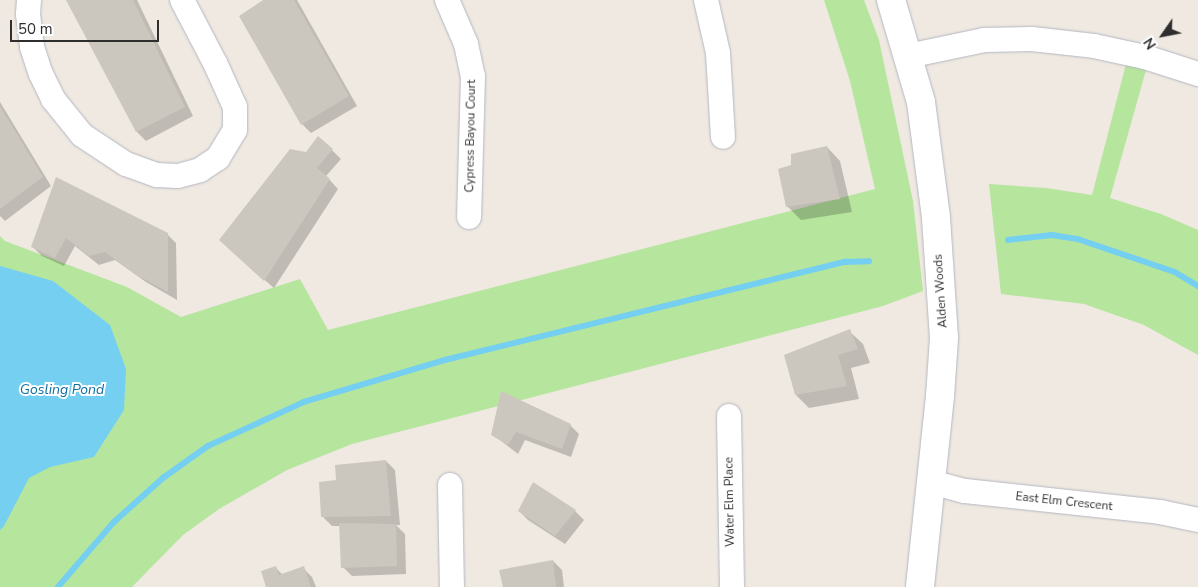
<!DOCTYPE html>
<html>
<head>
<meta charset="utf-8">
<style>
	body { margin:0 }
	#map { position:relative; width:1198px; height:587px; overflow:hidden; background:#efe9e1; font-family:"Nunito Sans",sans-serif }
	div>[style] { position:absolute }
	.green>* { inset:0; background:#b6e59e }
	.water>* { inset:0; background:#75cff0 }
	.shadow>* { inset:0; background:#0003 }
	.stream>* { height:5.5px; margin:-2.75px; padding:0 2.75px; transform-origin:2.75px; border-radius:2.75px; background:#75cff0 }
	.building>* { inset:0; background:#cbc7bf }
	.roads { filter:drop-shadow(0 0 1px #b4b7c1) drop-shadow(0 0 1px #b4b7c1) }
	.street>* { height:24px; margin:-12px; padding:0 12px; transform-origin:12px; border-radius:12px; background:#fff }
	.secondary>* { height:28px; margin:-14px; padding:0 14px; transform-origin:14px; border-radius:14px; background:#fff }
	span { translate:-50% -50%; white-space:nowrap; text-align:center; line-height:1.15; -webkit-text-stroke:4px #fff; paint-order:stroke }
	.street-label { font-size:12px; color:#2e2e2e }
	.water-label { font-size:14px; color:#0d6fa3; font-style:italic }
	.north { position:absolute; left:1138px; top:10px; width:50px; height:50px; -webkit-text-stroke:4px #fff; paint-order:stroke; rotate:237deg; font-size:14px; font-weight:700; line-height:20px; text-align:center; color:#2e2e2e }
	.north::after { content:''; display:block; margin:auto; width:18px; height:22px; background:#2e2e2e; clip-path:polygon(50% 0,100% 100%,50% 72%,0 100%) }
	.scale { position:absolute; left:10px; top:20px; width:149px; height:22px; box-sizing:border-box; border:2px solid #2e2e2e; border-top:0; padding-left:6px; font-size:15px; line-height:18px; white-space:nowrap; color:#2e2e2e; -webkit-text-stroke:4px #fff; paint-order:stroke }
</style>
</head>
<body>
<div id="map">
	<div class="green">
		<i style="clip-path:polygon(824px 0,864px 0,879px 40px,913px 201px,923px 291px,883px 306px,352px 444px,287px 470px,219px 509px,183px 535px,132px 587px,0 587px,0 236px,5px 241px,127px 287px,181px 317px,300px 279px,328px 330px,875px 189px,850px 81px)"></i>
		<i style="clip-path:polygon(1126px 64px,1146px 70px,1110px 198px,1161px 214px,1198px 230px,1198px 355px,1144px 325px,1084px 304px,1001px 294px,989px 184px,1046px 188px,1092px 195px)"></i>
	</div>
	<div class="water">
		<i style="clip-path:polygon(0 266px,53px 281px,110px 325px,126px 369px,124px 410px,94px 457px,50px 467px,29px 478px,4px 526px,0 530px)"></i>
	</div>
	<div class="shadow">
		<i style="clip-path:polygon(67px 0,137px 0,193px 116px,146px 141px,137px 132px)"></i>
		<i style="clip-path:polygon(265px 0,297px 0,357px 106px,311px 133px,302px 124px)"></i>
		<i style="clip-path:polygon(0 102px,51px 186px,5px 221px,0 216px)"></i>
		<i style="clip-path:polygon(827px 147px,840px 161px,852px 212px,801px 220px,787px 206px,792px 166px)"></i>
		<i style="clip-path:polygon(332px 150px,341px 159px,326px 176px,338px 189px,274px 288px,229px 249px,306px 153px)"></i>
		<i style="clip-path:polygon(57px 179px,167px 234px,176px 243px,177px 300px,146px 282px,115px 260px,99px 265px,75px 246px,64px 266px,42px 256px,33px 247px)"></i>
		<i style="clip-path:polygon(849px 331px,863px 344px,870px 363px,851px 368px,859px 399px,809px 408px,796px 395px)"></i>
		<i style="clip-path:polygon(570px 425px,579px 434px,571px 457px,525px 440px,518px 454px,492px 434px)"></i>
		<i style="clip-path:polygon(386px 461px,395px 470px,400px 525px,396px 525px,405px 534px,406px 574px,352px 576px,343px 567px,340px 526px,332px 526px,323px 517px,338px 481px)"></i>
		<i style="clip-path:polygon(519px 511px,575px 511px,584px 520px,565px 544px,528px 520px)"></i>
		<i style="clip-path:polygon(553px 561px,562px 570px,564px 587px,504px 587px)"></i>
		<i style="clip-path:polygon(276px 568px,283px 575px,303px 568px,312px 577px,316px 587px,267px 587px)"></i>
	</div>
	<div class="stream">
		<i style="left:1008px;top:240px;width:44px;rotate:-6.5deg"></i>
		<i style="left:1052px;top:235px;width:26px;rotate:9deg"></i>
		<i style="left:1078px;top:239px;width:102px;rotate:18.8deg"></i>
		<i style="left:1175px;top:272px;width:27px;rotate:31deg"></i>
		<i style="left:58px;top:587px;width:86px;rotate:-49.3deg"></i>
		<i style="left:114px;top:522px;width:66px;rotate:-41.9deg"></i>
		<i style="left:163px;top:478px;width:55px;rotate:-35.4deg"></i>
		<i style="left:208px;top:446px;width:106px;rotate:-24.6deg"></i>
		<i style="left:304px;top:402px;width:147px;rotate:-16.6deg"></i>
		<i style="left:445px;top:360px;width:412px;rotate:-13.8deg"></i>
		<i style="left:845px;top:262px;width:24px;rotate:-2deg"></i>
	</div>
	<div class="building">
		<i style="clip-path:polygon(66px 0,133px 0,185px 107px,136px 132px)"></i>
		<i style="clip-path:polygon(263px 0,294px 0,349px 96px,301px 125px,239px 16px)"></i>
		<i style="clip-path:polygon(0 106px,43px 177px,0 209px)"></i>
		<i style="clip-path:polygon(318px 136px,333px 149px,317px 168px,330px 179px,264px 281px,219px 240px,290px 149px,306px 152px)"></i>
		<i style="clip-path:polygon(827px 146px,840px 199px,786px 207px,778px 169px,791px 165px,791px 154px)"></i>
		<i style="clip-path:polygon(56px 177px,168px 233px,168px 292px,135px 274px,105px 252px,89px 256px,66px 238px,55px 258px,31px 247px)"></i>
		<i style="clip-path:polygon(850px 329px,858px 349px,838px 355px,847px 386px,795px 395px,784px 355px)"></i>
		<i style="clip-path:polygon(501px 391px,571px 424px,562px 449px,516px 432px,508px 445px,491px 435px)"></i>
		<i style="clip-path:polygon(386px 460px,391px 516px,321px 517px,319px 482px,336px 480px,335px 465px)"></i>
		<i style="clip-path:polygon(533px 482px,576px 510px,555px 536px,518px 511px)"></i>
		<i style="clip-path:polygon(339px 523px,396px 524px,397px 566px,341px 568px)"></i>
		<i style="clip-path:polygon(553px 560px,556px 587px,503px 587px,499px 570px)"></i>
		<i style="clip-path:polygon(276px 566px,279px 575px,304px 566px,311px 587px,266px 587px,261px 571px)"></i>
	</div>
	<div class="roads">
		<div class="street">
			<i style="left:29px;top:0;width:14px;rotate:94deg"></i>
			<i style="left:28px;top:14px;width:33px;rotate:83deg"></i>
			<i style="left:32px;top:47px;width:28px;rotate:72deg"></i>
			<i style="left:41px;top:74px;width:28px;rotate:64deg"></i>
			<i style="left:53px;top:99px;width:46px;rotate:51.1deg"></i>
			<i style="left:82px;top:135px;width:53px;rotate:33.4deg"></i>
			<i style="left:126px;top:164px;width:33px;rotate:20deg"></i>
			<i style="left:157px;top:175px;width:21px;rotate:3deg"></i>
			<i style="left:178px;top:176px;width:23px;rotate:-15deg"></i>
			<i style="left:200px;top:170px;width:22px;rotate:-34deg"></i>
			<i style="left:218px;top:158px;width:33px;rotate:-59deg"></i>
			<i style="left:235px;top:130px;width:23px;rotate:-90deg"></i>
			<i style="left:235px;top:107px;width:48px;rotate:-114.4deg"></i>
			<i style="left:215px;top:63px;width:71px;rotate:-117.6deg"></i>
			<i style="left:447px;top:0;width:48px;rotate:66.6deg"></i>
			<i style="left:466px;top:44px;width:33px;rotate:78deg"></i>
			<i style="left:473px;top:76px;width:141px;rotate:91.6deg"></i>
			<i style="left:706px;top:0;width:54px;rotate:77.2deg"></i>
			<i style="left:718px;top:53px;width:84px;rotate:86.6deg"></i>
			<i style="left:908px;top:56px;width:78px;rotate:-11.9deg"></i>
			<i style="left:984px;top:40px;width:48px;rotate:-1.2deg"></i>
			<i style="left:1032px;top:39px;width:62px;rotate:6.4deg"></i>
			<i style="left:1094px;top:46px;width:52px;rotate:12.2deg"></i>
			<i style="left:1145px;top:57px;width:56px;rotate:17.8deg"></i>
			<i style="left:729px;top:416px;width:171px;rotate:89deg"></i>
			<i style="left:931px;top:482px;width:35px;rotate:15deg"></i>
			<i style="left:965px;top:491px;width:196px;rotate:6.1deg"></i>
			<i style="left:1160px;top:512px;width:39px;rotate:12deg"></i>
			<i style="left:450px;top:485px;width:102px;rotate:88.9deg"></i>
		</div>
		<div class="secondary">
			<i style="left:891px;top:0;width:106px;rotate:73.6deg"></i>
			<i style="left:921px;top:102px;width:117px;rotate:82.6deg"></i>
			<i style="left:936px;top:218px;width:120px;rotate:86.2deg"></i>
			<i style="left:944px;top:338px;width:58px;rotate:93.9deg"></i>
			<i style="left:940px;top:396px;width:192px;rotate:96deg"></i>
		</div>
	</div>
	<div class="street-label">
		<span style="left:471px;top:136px;rotate:-89deg">Cypress Bayou Court</span>
		<span style="left:941px;top:291px;rotate:-94deg">Alden Woods</span>
		<span style="left:730px;top:502px;rotate:-91deg">Water Elm Place</span>
		<span style="left:1064px;top:502px;rotate:6deg">East Elm Crescent</span>
	</div>
	<div class="water-label">
		<span style="left:62px;top:390px">Gosling Pond</span>
	</div>
	<div class="north">N</div>
	<div class="scale">50 m</div>
</div>
</body>
</html>
